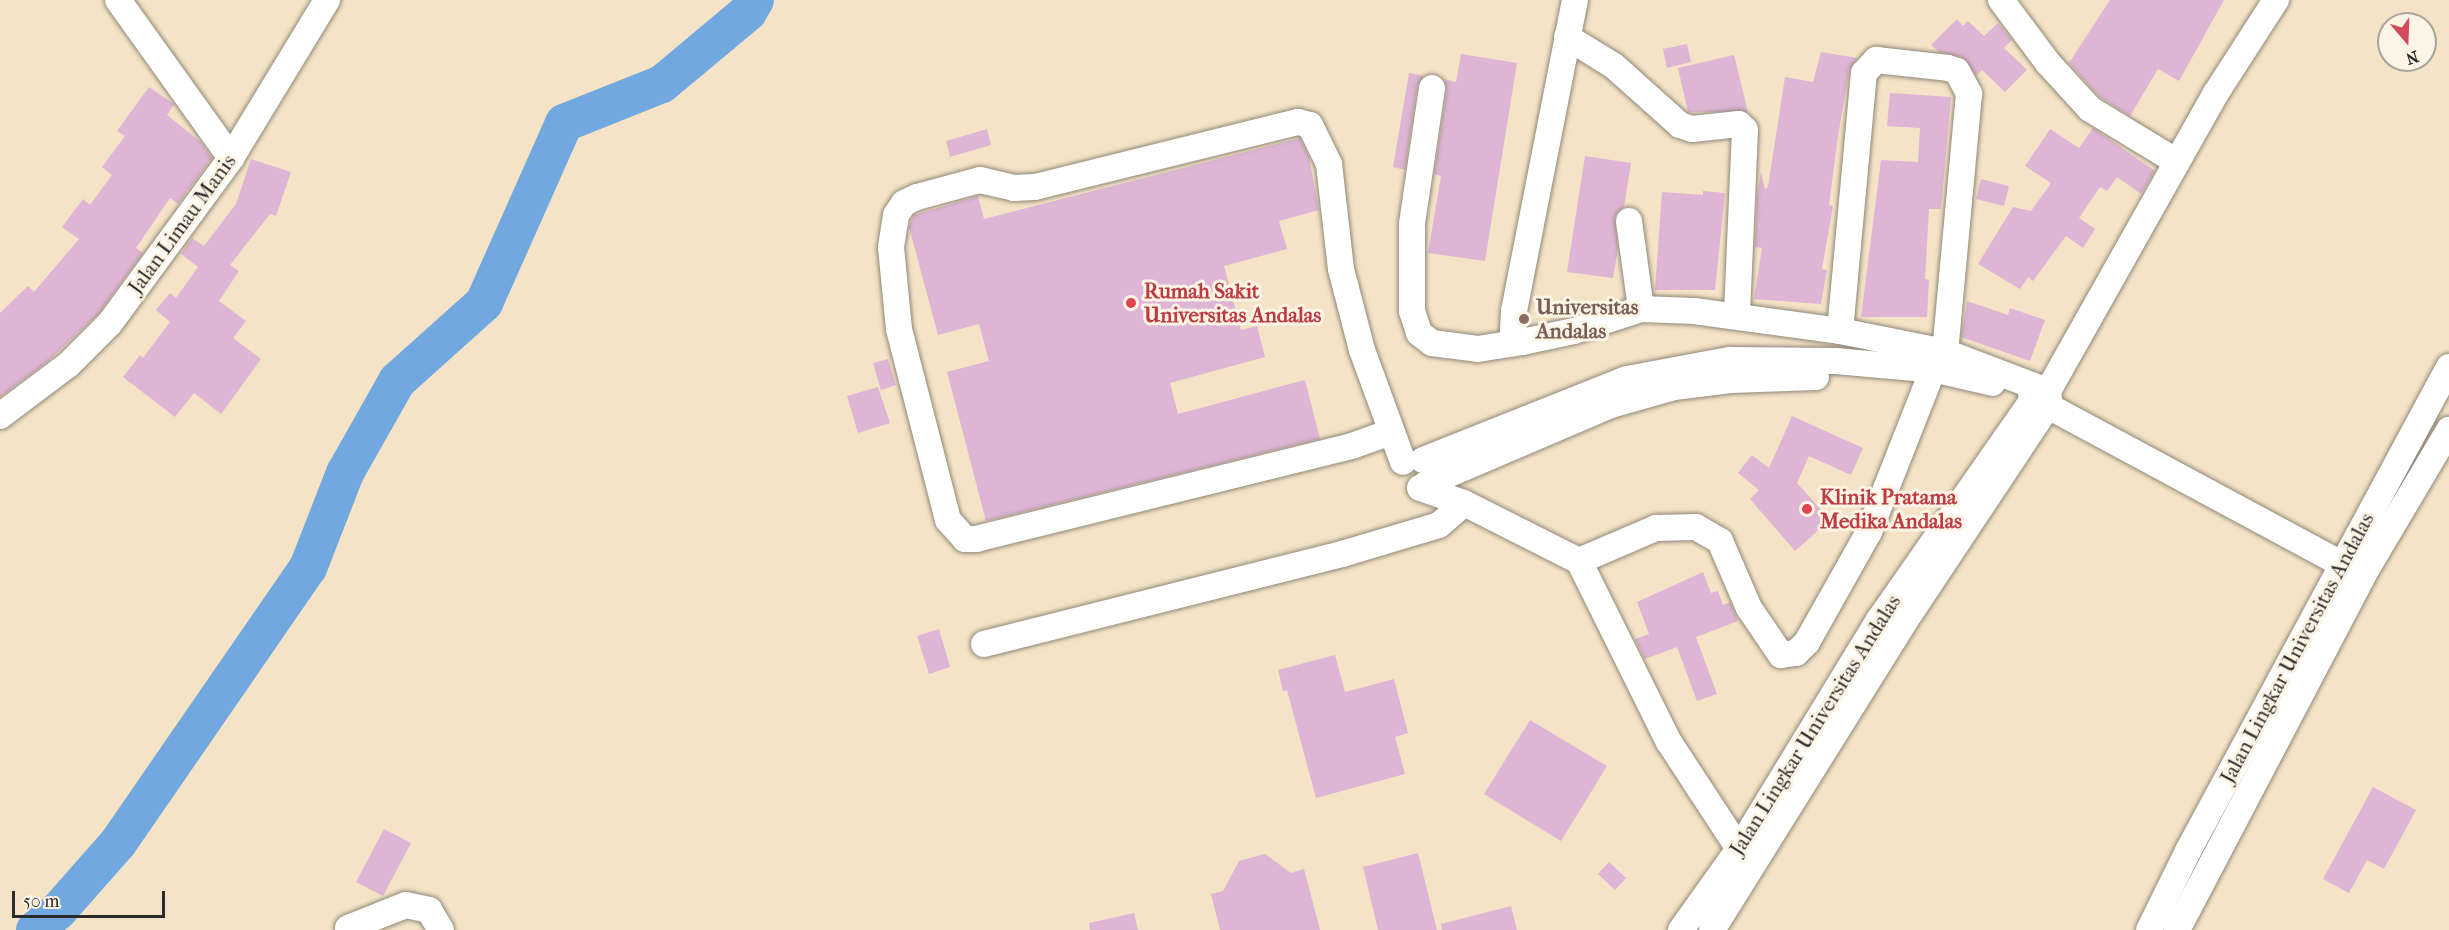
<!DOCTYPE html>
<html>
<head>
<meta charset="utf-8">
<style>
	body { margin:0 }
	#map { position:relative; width:2449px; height:930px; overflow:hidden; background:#f4e3c6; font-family:"IM FELL French Canon",serif }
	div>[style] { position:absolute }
	.river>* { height:38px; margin:-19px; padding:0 19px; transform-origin:19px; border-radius:19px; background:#70a8df }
	.building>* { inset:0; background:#deb5d4 }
	.roads { filter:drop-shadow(0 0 2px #908778) drop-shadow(0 0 2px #908778) }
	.minor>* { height:26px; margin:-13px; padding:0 13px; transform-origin:13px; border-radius:13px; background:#fff }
	.dots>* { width:16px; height:16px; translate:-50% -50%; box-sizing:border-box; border:3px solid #fcf5e5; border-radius:50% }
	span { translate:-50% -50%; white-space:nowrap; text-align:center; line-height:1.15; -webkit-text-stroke:6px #fcf5e5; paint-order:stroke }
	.street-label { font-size:21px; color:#2b2b2b }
	.health-label { font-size:21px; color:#be3a42; font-weight:700 }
	.left { translate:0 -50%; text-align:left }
	.education-label { font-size:21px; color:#785e54; font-weight:700 }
	.north { position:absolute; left:2377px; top:12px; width:60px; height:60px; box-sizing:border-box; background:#fcf5e5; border:2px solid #a8a49b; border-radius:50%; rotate:161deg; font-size:16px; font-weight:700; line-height:24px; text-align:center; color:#2b2b2b }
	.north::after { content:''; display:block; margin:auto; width:21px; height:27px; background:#d1495b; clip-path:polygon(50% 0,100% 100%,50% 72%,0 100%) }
	.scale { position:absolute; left:12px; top:891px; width:153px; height:27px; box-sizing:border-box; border:3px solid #2b2b2b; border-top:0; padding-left:8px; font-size:18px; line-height:21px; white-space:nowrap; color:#2b2b2b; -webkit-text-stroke:4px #fcf5e5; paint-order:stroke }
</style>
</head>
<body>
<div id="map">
	<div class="river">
		<i style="left:35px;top:930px;width:30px;rotate:-40deg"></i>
		<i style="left:58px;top:911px;width:91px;rotate:-48.6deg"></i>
		<i style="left:118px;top:843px;width:334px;rotate:-55.4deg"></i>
		<i style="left:308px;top:568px;width:102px;rotate:-68.7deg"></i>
		<i style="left:345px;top:473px;width:106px;rotate:-60.5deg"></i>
		<i style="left:397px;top:381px;width:117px;rotate:-41.9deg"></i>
		<i style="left:484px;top:303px;width:197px;rotate:-66deg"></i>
		<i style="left:564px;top:123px;width:105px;rotate:-21.7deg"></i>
		<i style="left:662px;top:84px;width:112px;rotate:-39.9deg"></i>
		<i style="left:748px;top:12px;width:14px;rotate:-60deg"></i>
	</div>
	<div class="building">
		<i style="clip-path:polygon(2110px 0,2224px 0,2179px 81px,2158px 69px,2130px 116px,2100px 97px,2069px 63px)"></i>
		<i style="clip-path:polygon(1957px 19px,1963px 26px,1968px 21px,1984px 36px,1998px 23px,2012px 40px,2004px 48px,2027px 70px,2005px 92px,1982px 70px,1976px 76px,1962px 57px,1939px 52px,1931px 45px)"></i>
		<i style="clip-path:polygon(1687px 44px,1691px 62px,1667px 68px,1663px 49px)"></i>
		<i style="clip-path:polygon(1821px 52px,1857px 58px,1849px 72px,1838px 136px,1829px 205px,1833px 206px,1822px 269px,1827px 270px,1821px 304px,1754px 299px,1762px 248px,1755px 247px,1757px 196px,1761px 172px,1765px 189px,1768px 187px,1785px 77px,1813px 82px)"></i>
		<i style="clip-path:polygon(1461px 54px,1517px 63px,1485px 261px,1428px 253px,1441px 176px,1434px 174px,1447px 90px,1444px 79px,1456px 82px)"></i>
		<i style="clip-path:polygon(1734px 55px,1748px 112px,1688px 112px,1678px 68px)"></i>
		<i style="clip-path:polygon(1409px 73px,1424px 76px,1417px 86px,1405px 170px,1393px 167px)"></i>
		<i style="clip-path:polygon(149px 87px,174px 104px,167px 115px,201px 142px,212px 158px,178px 204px,170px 198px,136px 248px,143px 253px,99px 313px,47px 362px,0 397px,0 313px,28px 286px,34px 292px,79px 239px,62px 227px,83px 199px,90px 205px,112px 175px,102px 167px,125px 136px,117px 131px)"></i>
		<i style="clip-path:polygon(1890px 93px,1951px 97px,1941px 209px,1929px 209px,1925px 279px,1929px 280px,1927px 317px,1861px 317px,1881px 160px,1918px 162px,1920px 128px,1887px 126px)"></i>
		<i style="clip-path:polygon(2093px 128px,2155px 171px,2141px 194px,2117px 177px,2107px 191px,2100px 187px,2079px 218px,2095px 229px,2083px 248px,2066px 236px,2033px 281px,2028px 277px,2020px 289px,1978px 264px,2013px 207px,2031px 211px,2051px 183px,2025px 166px,2050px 129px,2079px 148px)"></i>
		<i style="clip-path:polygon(987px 129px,991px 145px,950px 157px,946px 141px)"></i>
		<i style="clip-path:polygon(1300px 138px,1309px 157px,1319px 210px,1279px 221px,1287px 249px,1224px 266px,1241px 330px,1257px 326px,1265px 357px,1170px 383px,1178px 414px,1305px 380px,1320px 439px,986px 521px,947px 372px,989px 361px,979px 324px,938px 335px,909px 227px,914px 215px,978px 196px,984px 219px)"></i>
		<i style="clip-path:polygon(1585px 156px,1631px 163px,1624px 207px,1615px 216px,1618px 249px,1613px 278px,1567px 272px)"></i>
		<i style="clip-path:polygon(251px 159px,291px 172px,276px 216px,270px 214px,230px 265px,239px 271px,219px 301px,246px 321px,233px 338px,261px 359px,221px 414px,194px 393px,175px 417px,123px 377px,140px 355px,143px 358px,170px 322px,156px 310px,170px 293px,176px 298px,198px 267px,181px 254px,192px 238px,204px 246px,236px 204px)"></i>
		<i style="clip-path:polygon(1981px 179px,2009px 186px,2004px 206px,1976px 199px)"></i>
		<i style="clip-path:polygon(1703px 191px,1725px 193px,1715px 290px,1655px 290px,1662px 192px,1703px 195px)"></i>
		<i style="clip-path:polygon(1967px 301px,2008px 315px,2010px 308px,2045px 320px,2030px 361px,1961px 337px)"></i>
		<i style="clip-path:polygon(888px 359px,896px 385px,881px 390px,873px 363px)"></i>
		<i style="clip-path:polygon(878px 387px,890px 423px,858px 433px,847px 396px)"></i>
		<i style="clip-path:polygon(1792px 416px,1863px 448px,1851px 475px,1809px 456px,1797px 483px,1830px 520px,1795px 551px,1750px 499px,1759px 490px,1738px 473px,1752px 455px,1769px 468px)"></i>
		<i style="clip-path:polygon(1703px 572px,1711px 593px,1718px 591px,1723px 605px,1730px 602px,1738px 621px,1696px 637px,1717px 694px,1697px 701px,1677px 647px,1645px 659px,1635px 639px,1649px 634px,1637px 602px)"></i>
		<i style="clip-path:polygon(939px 629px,950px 667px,929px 674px,917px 636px)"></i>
		<i style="clip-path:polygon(1335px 655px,1345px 692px,1394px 679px,1408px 733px,1395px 737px,1405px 774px,1316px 798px,1287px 690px,1283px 691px,1278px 670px)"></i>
		<i style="clip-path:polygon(1530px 720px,1607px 766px,1561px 841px,1484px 794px)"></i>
		<i style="clip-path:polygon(2373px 787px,2416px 810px,2384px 869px,2367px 860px,2349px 893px,2323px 879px)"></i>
		<i style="clip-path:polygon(384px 829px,411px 843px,383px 896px,356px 882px)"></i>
		<i style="clip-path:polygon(1418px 853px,1437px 930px,1378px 930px,1363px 867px)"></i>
		<i style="clip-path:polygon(1265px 854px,1291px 873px,1304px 869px,1320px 930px,1220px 930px,1211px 894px,1223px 891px,1239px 861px)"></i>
		<i style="clip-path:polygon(1609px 862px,1626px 878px,1615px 890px,1598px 874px)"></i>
		<i style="clip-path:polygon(1511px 906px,1517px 930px,1442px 930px,1441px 924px)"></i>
		<i style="clip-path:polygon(1134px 913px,1138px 930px,1090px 930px,1089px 923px)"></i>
	</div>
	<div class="roads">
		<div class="minor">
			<i style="left:118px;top:0;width:194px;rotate:54.4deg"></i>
			<i style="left:1575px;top:0;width:317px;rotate:101.1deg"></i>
			<i style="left:1514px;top:311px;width:20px;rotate:93deg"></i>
			<i style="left:1513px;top:331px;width:14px;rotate:51deg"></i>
			<i style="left:1522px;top:342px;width:53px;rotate:-11.9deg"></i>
			<i style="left:1574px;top:331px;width:71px;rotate:-18.2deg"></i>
			<i style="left:1641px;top:309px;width:53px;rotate:2.2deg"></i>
			<i style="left:1694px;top:311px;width:147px;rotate:7.8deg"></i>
			<i style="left:1840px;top:331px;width:107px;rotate:11.3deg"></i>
			<i style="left:1945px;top:352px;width:104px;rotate:20.9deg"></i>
			<i style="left:2001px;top:0;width:79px;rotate:53.3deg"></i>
			<i style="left:2048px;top:63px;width:62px;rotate:47.6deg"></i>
			<i style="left:2090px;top:109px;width:102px;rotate:31.3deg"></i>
			<i style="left:1567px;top:37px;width:55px;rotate:31.7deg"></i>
			<i style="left:1614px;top:66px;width:89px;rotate:41.8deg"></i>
			<i style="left:1680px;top:125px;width:13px;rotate:18deg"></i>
			<i style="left:1692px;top:129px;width:47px;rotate:-6.1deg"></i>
			<i style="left:1739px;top:124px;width:8px;rotate:45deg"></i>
			<i style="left:1745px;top:130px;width:186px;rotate:92.5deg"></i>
			<i style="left:1432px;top:88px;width:137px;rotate:98.4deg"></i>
			<i style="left:1412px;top:224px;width:87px;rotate:90deg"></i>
			<i style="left:1412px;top:311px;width:23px;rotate:72deg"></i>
			<i style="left:1419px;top:333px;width:16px;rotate:38deg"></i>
			<i style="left:1432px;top:343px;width:46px;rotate:7.4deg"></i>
			<i style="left:1478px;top:349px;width:45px;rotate:-9deg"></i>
			<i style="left:1629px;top:221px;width:89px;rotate:82.2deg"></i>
			<i style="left:1840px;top:331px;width:259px;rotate:-84.7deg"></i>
			<i style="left:1864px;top:73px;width:18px;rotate:-47deg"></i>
			<i style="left:1876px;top:60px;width:72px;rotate:6.3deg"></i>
			<i style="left:1948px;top:68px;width:9px;rotate:18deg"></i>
			<i style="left:1957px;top:71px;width:26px;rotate:62deg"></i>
			<i style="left:1969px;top:94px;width:259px;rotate:95.3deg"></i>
			<i style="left:2048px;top:391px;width:342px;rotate:-60.6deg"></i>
			<i style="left:2216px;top:93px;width:111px;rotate:-57.2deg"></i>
			<i style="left:2031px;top:393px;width:17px;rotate:-7deg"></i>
			<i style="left:2048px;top:391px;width:16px;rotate:83deg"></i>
			<i style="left:2050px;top:407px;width:14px;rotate:168deg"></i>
			<i style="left:2036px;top:410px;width:9px;rotate:-122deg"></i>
			<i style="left:2031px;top:402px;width:8px;rotate:-76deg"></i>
			<i style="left:2050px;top:407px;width:349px;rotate:28.3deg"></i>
			<i style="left:0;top:416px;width:85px;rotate:-36.9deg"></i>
			<i style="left:68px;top:365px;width:59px;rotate:-45deg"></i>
			<i style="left:110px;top:323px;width:205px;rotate:-53.7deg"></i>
			<i style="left:231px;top:158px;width:185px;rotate:-58.7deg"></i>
			<i style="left:1391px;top:432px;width:41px;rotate:160.3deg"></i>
			<i style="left:1352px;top:446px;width:386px;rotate:166.1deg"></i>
			<i style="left:977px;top:539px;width:12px;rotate:180deg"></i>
			<i style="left:965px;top:539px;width:25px;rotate:-132deg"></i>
			<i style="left:948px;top:520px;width:197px;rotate:-104.4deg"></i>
			<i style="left:899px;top:329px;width:82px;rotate:-95.6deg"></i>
			<i style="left:891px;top:247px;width:32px;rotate:-81deg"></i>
			<i style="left:896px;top:215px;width:14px;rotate:-56deg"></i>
			<i style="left:904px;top:203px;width:14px;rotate:-25deg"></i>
			<i style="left:917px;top:197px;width:65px;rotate:-15.1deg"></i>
			<i style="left:980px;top:180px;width:35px;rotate:13deg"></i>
			<i style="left:1014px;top:188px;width:21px;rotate:-3deg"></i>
			<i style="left:1035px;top:187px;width:271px;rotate:-13.9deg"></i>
			<i style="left:1298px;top:122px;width:12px;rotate:14deg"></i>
			<i style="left:1310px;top:125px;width:43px;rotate:64deg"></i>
			<i style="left:1329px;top:164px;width:106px;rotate:83.5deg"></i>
			<i style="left:1341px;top:269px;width:84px;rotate:75.5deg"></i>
			<i style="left:1362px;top:350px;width:119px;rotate:69.9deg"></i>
			<i style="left:1423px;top:460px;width:219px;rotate:-21.7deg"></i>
			<i style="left:1627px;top:379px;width:105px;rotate:-10.5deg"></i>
			<i style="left:1730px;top:360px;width:106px;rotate:0.5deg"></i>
			<i style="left:1836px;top:361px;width:101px;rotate:5.1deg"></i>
			<i style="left:1937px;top:370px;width:57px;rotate:13.1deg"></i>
			<i style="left:1426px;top:484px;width:201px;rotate:-23.1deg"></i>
			<i style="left:1611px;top:405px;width:66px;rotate:-15.9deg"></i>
			<i style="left:1674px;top:387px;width:57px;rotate:-7deg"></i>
			<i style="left:1731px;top:380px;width:85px;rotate:-2deg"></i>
			<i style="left:1420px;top:488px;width:46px;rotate:18.8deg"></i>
			<i style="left:1464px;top:503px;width:129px;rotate:26.8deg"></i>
			<i style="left:1579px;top:561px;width:202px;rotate:63.6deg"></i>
			<i style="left:1669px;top:742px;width:128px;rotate:56.8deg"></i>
			<i style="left:1579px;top:561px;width:84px;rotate:-23.2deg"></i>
			<i style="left:1656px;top:528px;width:40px;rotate:-1.4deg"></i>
			<i style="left:1696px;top:527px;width:28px;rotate:30deg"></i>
			<i style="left:1720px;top:541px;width:73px;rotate:66.6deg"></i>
			<i style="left:1749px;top:608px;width:57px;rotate:55.8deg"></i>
			<i style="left:1781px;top:655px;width:15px;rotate:-8deg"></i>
			<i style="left:1796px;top:653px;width:16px;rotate:-45deg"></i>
			<i style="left:1807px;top:642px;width:126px;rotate:-60.6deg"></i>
			<i style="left:1869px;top:532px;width:161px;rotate:-68.5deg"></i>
			<i style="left:984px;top:644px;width:369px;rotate:-14.1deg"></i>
			<i style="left:1342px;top:554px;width:101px;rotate:-16.6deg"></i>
			<i style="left:1439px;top:525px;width:33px;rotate:-41deg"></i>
			<i style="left:348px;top:928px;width:62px;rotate:-21.6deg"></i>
			<i style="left:406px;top:905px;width:24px;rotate:12deg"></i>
			<i style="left:429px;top:910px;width:23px;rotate:59deg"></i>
			<i style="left:1681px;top:930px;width:100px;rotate:-54.4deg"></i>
			<i style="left:1739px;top:849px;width:268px;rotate:-58.6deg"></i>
			<i style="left:1879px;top:620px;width:266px;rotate:-55.1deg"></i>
			<i style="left:1712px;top:930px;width:375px;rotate:-58deg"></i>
			<i style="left:1911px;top:612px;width:242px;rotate:-56.4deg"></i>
			<i style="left:2149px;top:930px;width:88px;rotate:-63.7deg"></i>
			<i style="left:2188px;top:851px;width:550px;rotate:-61.66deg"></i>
			<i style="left:2177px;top:930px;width:401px;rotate:-62.3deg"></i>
			<i style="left:2363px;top:575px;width:169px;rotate:-59.3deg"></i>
		</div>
	</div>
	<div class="dots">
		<i style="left:1131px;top:303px;background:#e0444e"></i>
		<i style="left:1524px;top:319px;background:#8d6e63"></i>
		<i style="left:1807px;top:509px;background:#e0444e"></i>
	</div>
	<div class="street-label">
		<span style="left:182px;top:224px;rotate:-54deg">Jalan Limau Manis</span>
		<span style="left:2297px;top:648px;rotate:-62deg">Jalan Lingkar Universitas Andalas</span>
		<span style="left:1815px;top:725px;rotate:-58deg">Jalan Lingkar Universitas Andalas</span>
	</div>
	<div class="health-label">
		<span class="left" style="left:1144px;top:303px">Rumah Sakit<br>Universitas Andalas</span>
		<span class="left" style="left:1820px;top:509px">Klinik Pratama<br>Medika Andalas</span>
	</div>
	<div class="education-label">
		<span class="left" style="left:1536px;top:319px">Universitas<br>Andalas</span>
	</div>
	<div class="north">N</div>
	<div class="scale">50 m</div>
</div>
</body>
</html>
